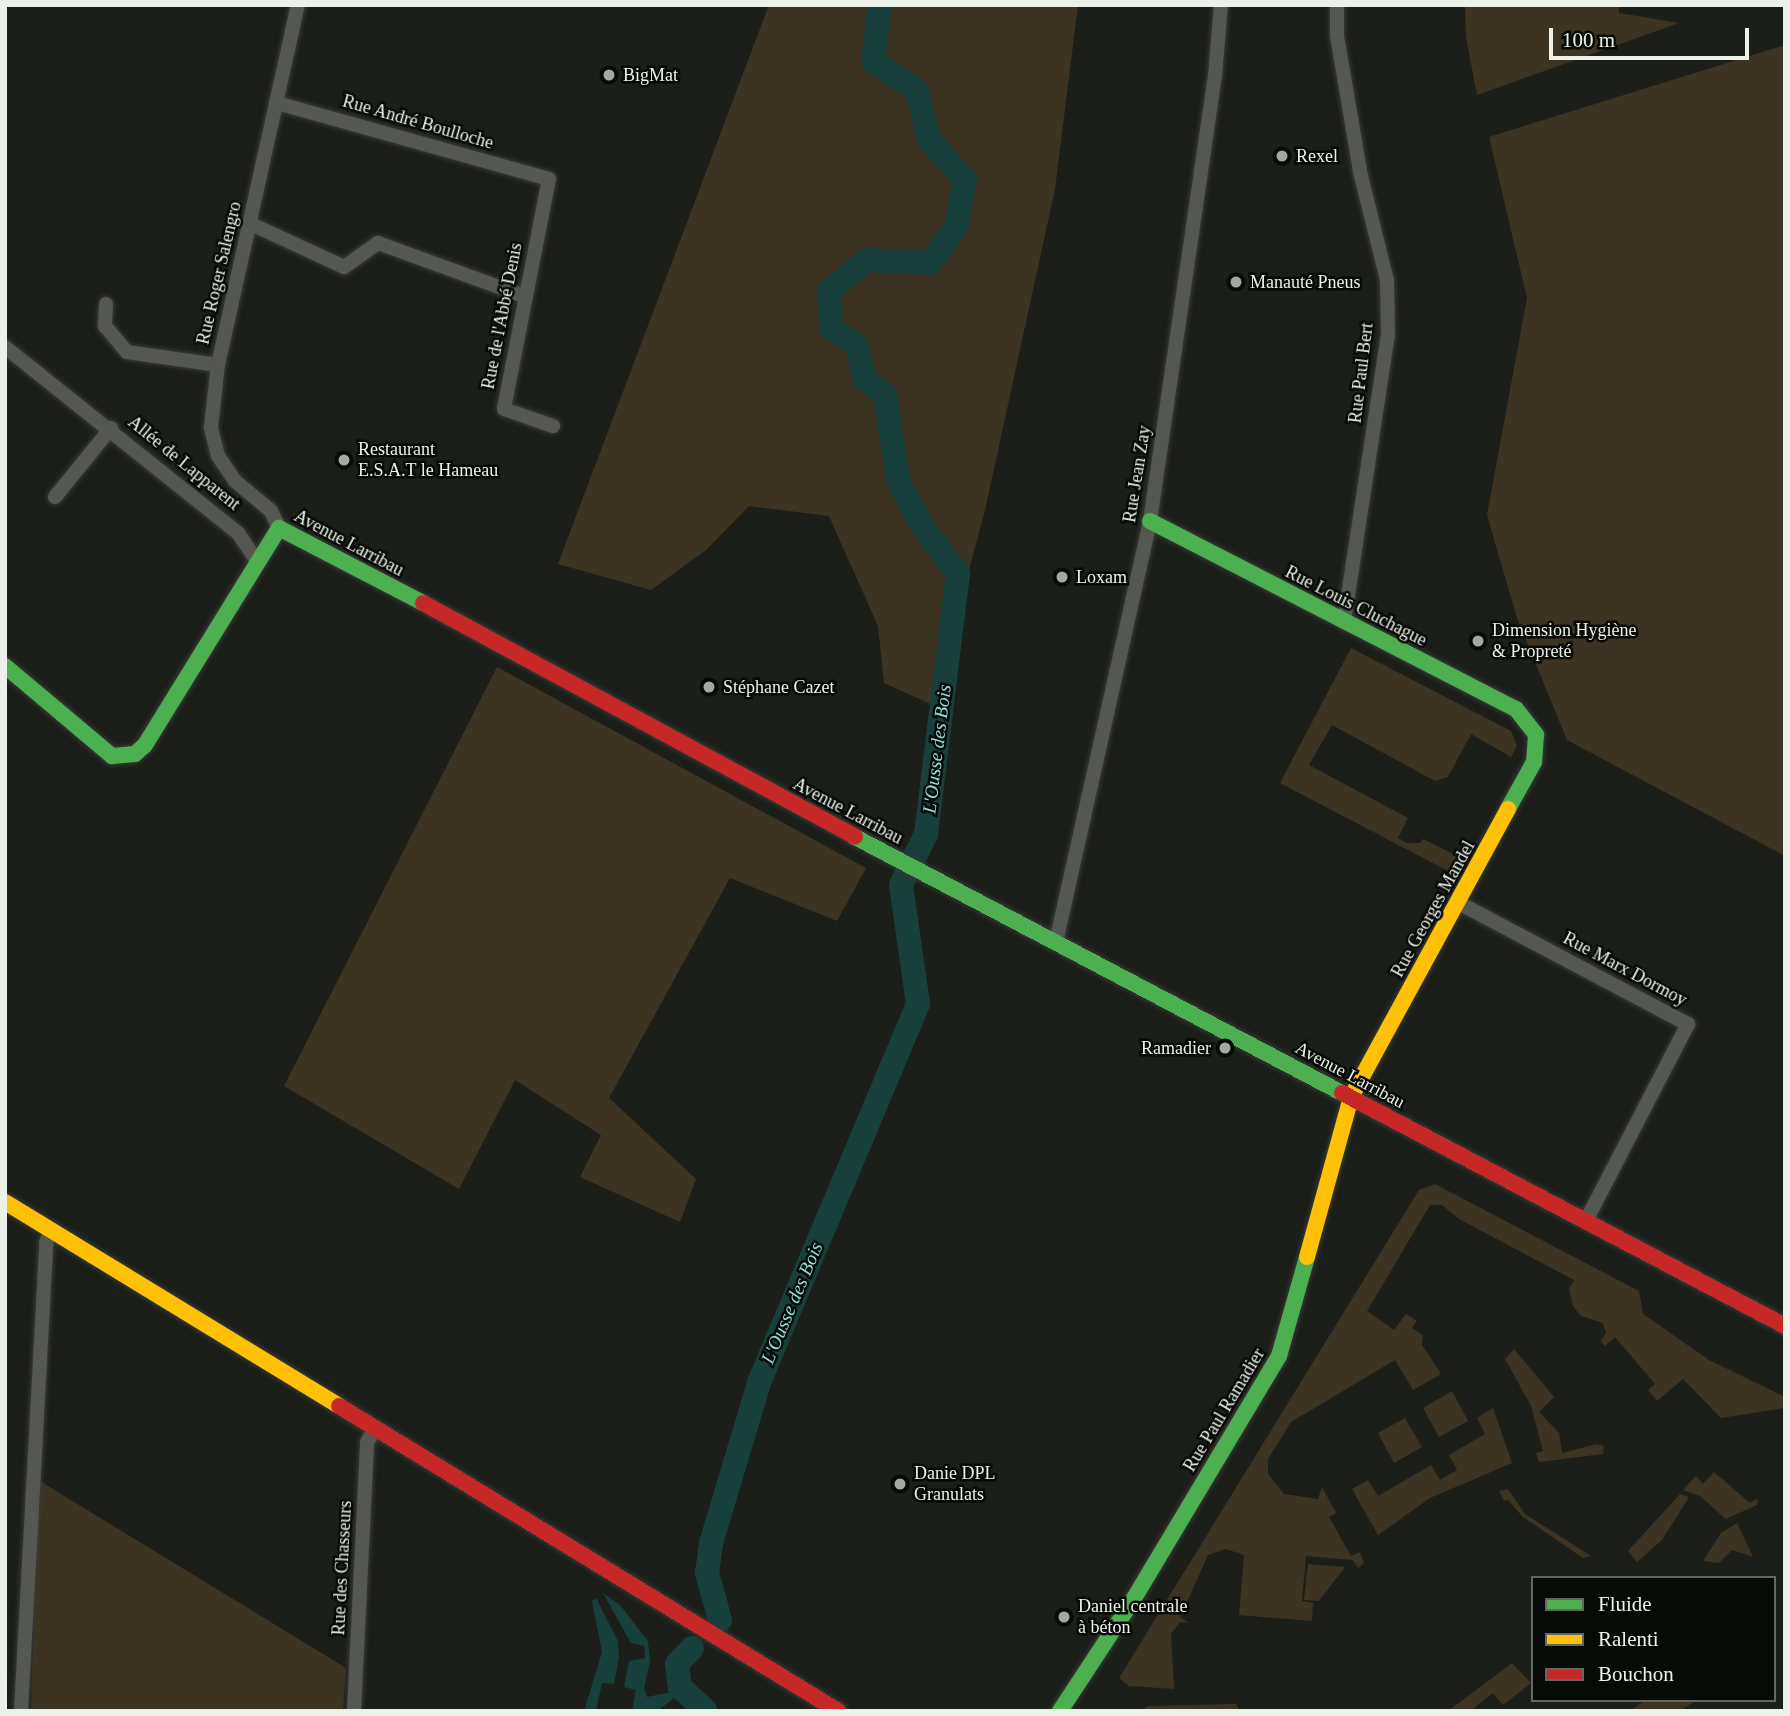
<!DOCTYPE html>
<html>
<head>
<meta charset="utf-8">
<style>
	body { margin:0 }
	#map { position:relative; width:1790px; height:1716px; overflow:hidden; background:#1c1f19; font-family:Georgia,serif }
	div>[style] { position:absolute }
	.green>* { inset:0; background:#3d3323 }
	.water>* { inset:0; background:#173f3c }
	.pier>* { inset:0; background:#1c1f19 }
	.river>* { height:24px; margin:-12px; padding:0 12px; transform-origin:12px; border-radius:12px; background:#173f3c }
	.roads { filter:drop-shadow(0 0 2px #383a36) drop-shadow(0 0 2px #383a36) }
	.street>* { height:14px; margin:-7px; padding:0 7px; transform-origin:7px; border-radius:7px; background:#545752 }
	.fast>* { height:16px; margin:-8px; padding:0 8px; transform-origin:8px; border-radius:8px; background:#4caf50 }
	.slow>* { height:16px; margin:-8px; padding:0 8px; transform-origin:8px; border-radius:8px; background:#ffc107 }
	.jam>* { height:16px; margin:-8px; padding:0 8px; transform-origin:8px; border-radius:8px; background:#c62828 }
	.dots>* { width:19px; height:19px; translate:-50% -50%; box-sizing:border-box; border:4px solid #070a06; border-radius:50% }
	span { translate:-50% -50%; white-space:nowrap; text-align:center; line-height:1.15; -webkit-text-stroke:5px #070a06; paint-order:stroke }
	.poi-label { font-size:18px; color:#ecf1e9 }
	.left { translate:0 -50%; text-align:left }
	.right { translate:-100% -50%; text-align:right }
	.street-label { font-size:18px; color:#ecf1e9 }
	.water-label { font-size:19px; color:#92e0da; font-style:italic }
	.frame { position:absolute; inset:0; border:7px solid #ecf1e9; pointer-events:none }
	.legend { position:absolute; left:1531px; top:1576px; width:245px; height:126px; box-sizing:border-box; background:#070a06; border:2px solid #636661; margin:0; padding:9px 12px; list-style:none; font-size:21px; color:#ecf1e9 }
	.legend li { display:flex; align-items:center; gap:14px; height:35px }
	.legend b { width:35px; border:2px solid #636661 }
	.scale { position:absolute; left:1549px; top:28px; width:200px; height:32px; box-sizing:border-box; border:4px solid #ecf1e9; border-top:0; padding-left:9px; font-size:21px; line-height:24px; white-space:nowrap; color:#ecf1e9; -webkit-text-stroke:5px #070a06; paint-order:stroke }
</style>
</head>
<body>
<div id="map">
	<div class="green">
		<i style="clip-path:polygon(769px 5px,1078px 5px,1055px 189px,985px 510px,933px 705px,884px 683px,878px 626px,829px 516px,749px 506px,706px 550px,651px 590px,558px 564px)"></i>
		<i style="clip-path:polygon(1465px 5px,1619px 5px,1619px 13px,1679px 23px,1477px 95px,1466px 37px)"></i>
		<i style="clip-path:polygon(1785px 45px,1785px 856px,1567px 740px,1517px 618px,1487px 515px,1527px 298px,1489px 137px)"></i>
		<i style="clip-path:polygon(1351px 648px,1511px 731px,1517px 746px,1511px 757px,1471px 734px,1448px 777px,1435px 781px,1332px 725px,1309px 765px,1408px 818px,1398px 838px,1407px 843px,1420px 843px,1423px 839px,1459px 857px,1450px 872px,1280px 783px)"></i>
		<i style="clip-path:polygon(497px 667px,866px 868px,837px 921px,730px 878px,609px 1098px,696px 1179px,680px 1222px,580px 1177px,601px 1135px,515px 1080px,459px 1189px,284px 1086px)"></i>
		<i style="clip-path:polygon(1435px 1184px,1639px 1291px,1643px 1314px,1709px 1360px,1785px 1397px,1785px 1408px,1721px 1418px,1683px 1379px,1657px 1401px,1648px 1390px,1655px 1384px,1615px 1337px,1605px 1346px,1601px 1341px,1606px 1333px,1603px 1323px,1581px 1316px,1573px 1306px,1569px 1289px,1574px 1280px,1459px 1219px,1442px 1205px,1430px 1205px,1367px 1311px,1394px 1330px,1406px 1314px,1417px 1321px,1412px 1328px,1423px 1335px,1422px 1345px,1441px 1374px,1413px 1390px,1395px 1360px,1291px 1422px,1268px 1459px,1268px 1474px,1284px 1494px,1318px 1499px,1322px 1487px,1336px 1513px,1329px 1517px,1351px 1556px,1360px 1552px,1364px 1563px,1358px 1568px,1353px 1560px,1306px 1556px,1302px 1601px,1313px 1603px,1312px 1621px,1239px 1615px,1244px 1555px,1226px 1549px,1208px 1555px,1180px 1617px,1189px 1623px,1180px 1622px,1171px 1634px,1174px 1689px,1129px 1686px,1119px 1678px,1419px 1190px)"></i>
		<i style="clip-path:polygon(1514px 1349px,1554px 1397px,1539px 1412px,1559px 1433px,1562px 1453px,1597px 1444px,1604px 1446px,1603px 1454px,1539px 1462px,1536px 1453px,1543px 1451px,1531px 1406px,1505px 1359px)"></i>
		<i style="clip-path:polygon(1452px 1391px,1468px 1421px,1439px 1437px,1423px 1408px)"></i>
		<i style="clip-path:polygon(1493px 1408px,1512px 1463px,1430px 1498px,1378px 1535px,1352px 1489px,1368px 1480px,1378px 1496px,1431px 1465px,1440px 1480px,1457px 1470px,1449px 1455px,1485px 1434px,1477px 1418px)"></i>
		<i style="clip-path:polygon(1405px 1418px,1422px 1447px,1394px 1463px,1378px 1433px)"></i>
		<i style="clip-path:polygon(1714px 1472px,1750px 1503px,1758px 1498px,1757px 1505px,1726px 1519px,1700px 1496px,1683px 1490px,1696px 1476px,1703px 1484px)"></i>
		<i style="clip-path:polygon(38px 1480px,346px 1668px,343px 1711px,31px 1711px)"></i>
		<i style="clip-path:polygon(1508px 1489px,1525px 1514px,1591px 1556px,1583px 1558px,1523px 1517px,1508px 1500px,1504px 1501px,1499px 1491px)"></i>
		<i style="clip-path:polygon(1680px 1494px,1689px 1497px,1662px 1540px,1637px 1562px,1628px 1551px)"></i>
		<i style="clip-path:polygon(1737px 1523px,1753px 1557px,1732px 1550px,1719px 1563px,1703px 1561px,1721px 1533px)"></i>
		<i style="clip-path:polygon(1308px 1564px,1345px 1567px,1319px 1601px,1304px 1600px)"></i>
		<i style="clip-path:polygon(1512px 1663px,1531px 1683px,1503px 1705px,1493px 1693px,1470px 1711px,1448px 1711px)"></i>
		<i style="clip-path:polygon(1646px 1700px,1697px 1700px,1680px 1711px,1629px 1711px)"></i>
		<i style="clip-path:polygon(1236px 1704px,1240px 1711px,1144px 1709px,1147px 1706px)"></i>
	</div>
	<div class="water">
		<i style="clip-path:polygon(603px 1593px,620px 1605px,648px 1641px,650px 1662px,644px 1688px,647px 1697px,676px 1691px,673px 1699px,657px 1711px,584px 1711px,602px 1652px,592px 1601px)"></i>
	</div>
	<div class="pier">
		<i style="clip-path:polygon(603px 1593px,631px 1643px,644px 1646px,645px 1658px,629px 1661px,624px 1687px,636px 1690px,632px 1711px,596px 1711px,602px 1683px,614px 1684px,619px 1657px,618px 1641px,596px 1598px)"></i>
	</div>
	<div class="river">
		<i style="left:720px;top:1620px;width:49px;rotate:-105.5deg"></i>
		<i style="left:707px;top:1573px;width:30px;rotate:-82deg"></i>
		<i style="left:711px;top:1543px;width:170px;rotate:-73.3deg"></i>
		<i style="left:760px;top:1380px;width:408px;rotate:-67.2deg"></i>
		<i style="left:918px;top:1004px;width:120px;rotate:-98.1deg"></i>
		<i style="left:901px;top:885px;width:57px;rotate:-63.9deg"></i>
		<i style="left:926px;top:834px;width:262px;rotate:-83deg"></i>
		<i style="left:958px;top:574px;width:59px;rotate:-126.7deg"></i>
		<i style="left:923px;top:527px;width:50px;rotate:-118.6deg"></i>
		<i style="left:899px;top:483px;width:89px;rotate:-99deg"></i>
		<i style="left:885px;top:395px;width:26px;rotate:-141deg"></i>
		<i style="left:865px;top:379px;width:34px;rotate:-104deg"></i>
		<i style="left:857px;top:346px;width:32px;rotate:-145deg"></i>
		<i style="left:831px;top:328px;width:38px;rotate:-92deg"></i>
		<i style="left:830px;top:290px;width:48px;rotate:-39deg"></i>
		<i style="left:867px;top:260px;width:63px;rotate:2.7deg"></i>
		<i style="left:930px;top:263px;width:44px;rotate:-54.2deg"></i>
		<i style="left:956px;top:227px;width:48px;rotate:-79.2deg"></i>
		<i style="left:965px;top:180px;width:55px;rotate:-131.3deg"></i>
		<i style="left:929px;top:139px;width:49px;rotate:-104deg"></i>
		<i style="left:917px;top:91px;width:53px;rotate:-145.7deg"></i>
		<i style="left:873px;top:61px;width:56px;rotate:-82.9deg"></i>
		<i style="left:692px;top:1648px;width:22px;rotate:133deg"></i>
		<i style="left:677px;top:1664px;width:23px;rotate:83deg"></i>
		<i style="left:680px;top:1687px;width:35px;rotate:43deg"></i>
	</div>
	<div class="roads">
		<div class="street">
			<i style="left:1337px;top:5px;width:31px;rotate:90deg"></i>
			<i style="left:1337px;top:36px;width:142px;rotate:80.3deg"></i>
			<i style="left:1361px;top:176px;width:107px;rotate:76deg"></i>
			<i style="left:1387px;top:280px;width:54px;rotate:88.9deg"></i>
			<i style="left:1388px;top:334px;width:292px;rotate:98.7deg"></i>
			<i style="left:277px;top:103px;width:282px;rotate:15.6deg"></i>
			<i style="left:549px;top:179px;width:234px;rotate:101.1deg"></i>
			<i style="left:504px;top:409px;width:52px;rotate:19.1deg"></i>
			<i style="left:249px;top:223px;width:105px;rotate:24.9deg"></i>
			<i style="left:344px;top:267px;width:42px;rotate:-35.2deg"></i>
			<i style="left:378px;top:243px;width:155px;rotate:20deg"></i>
			<i style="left:106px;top:304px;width:22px;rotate:93deg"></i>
			<i style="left:105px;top:326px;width:34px;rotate:50deg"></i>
			<i style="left:127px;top:352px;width:92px;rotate:8.1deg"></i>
			<i style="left:5px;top:347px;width:298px;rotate:38.6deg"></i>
			<i style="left:238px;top:533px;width:34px;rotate:56deg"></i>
			<i style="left:55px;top:497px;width:89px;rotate:-50.9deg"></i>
			<i style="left:279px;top:528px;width:19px;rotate:-115deg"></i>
			<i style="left:271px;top:511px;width:47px;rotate:-140.2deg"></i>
			<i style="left:235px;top:481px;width:30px;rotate:-124deg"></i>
			<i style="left:218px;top:456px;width:30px;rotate:-104deg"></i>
			<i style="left:211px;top:427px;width:62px;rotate:-83.6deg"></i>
			<i style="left:218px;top:365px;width:369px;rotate:-77.5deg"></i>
			<i style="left:1459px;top:903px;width:259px;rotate:27.9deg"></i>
			<i style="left:1688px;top:1024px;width:222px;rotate:117.4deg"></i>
			<i style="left:1056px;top:942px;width:431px;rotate:-77.4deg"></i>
			<i style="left:1150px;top:521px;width:450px;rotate:-81.7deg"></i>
			<i style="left:1215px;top:76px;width:71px;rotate:-85.2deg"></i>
			<i style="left:21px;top:1711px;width:469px;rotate:-86.9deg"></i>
			<i style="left:46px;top:1243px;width:15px;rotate:-70deg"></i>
			<i style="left:354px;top:1711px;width:269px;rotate:-87.2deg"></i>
			<i style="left:367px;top:1442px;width:15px;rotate:-58deg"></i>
		</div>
		<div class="fast">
			<i style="left:1150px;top:521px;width:411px;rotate:27.2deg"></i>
			<i style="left:1516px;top:709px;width:33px;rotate:52deg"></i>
			<i style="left:1536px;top:735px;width:27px;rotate:94deg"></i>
			<i style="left:1534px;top:762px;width:54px;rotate:119deg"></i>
			<i style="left:5px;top:666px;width:140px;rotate:40.1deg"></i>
			<i style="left:112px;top:756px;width:23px;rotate:-5deg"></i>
			<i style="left:135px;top:754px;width:13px;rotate:-42deg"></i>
			<i style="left:145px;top:745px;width:255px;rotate:-58.3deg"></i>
			<i style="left:279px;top:528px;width:162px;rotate:27.5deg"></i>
			<i style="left:855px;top:837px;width:550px;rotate:27.73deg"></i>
			<i style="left:1060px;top:1711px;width:133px;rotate:-56.7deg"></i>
			<i style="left:1133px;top:1600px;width:284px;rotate:-59.1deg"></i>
			<i style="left:1279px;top:1356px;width:103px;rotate:-74.2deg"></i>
		</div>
		<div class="slow">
			<i style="left:5px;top:1202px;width:391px;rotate:31.4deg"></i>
			<i style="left:1307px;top:1257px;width:166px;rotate:-74.6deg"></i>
			<i style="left:1351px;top:1097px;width:328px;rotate:-61.4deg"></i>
		</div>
		<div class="jam">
			<i style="left:423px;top:603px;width:491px;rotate:28.4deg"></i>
			<i style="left:1342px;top:1093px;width:501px;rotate:27.74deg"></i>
			<i style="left:339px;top:1406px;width:585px;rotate:31.43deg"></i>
		</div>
	</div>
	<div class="dots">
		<i style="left:609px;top:75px;background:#a3a8a0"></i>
		<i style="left:1282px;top:156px;background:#a3a8a0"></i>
		<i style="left:1236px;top:282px;background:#a3a8a0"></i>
		<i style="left:344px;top:460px;background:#a3a8a0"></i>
		<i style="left:1062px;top:577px;background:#a3a8a0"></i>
		<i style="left:1478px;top:641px;background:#a3a8a0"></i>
		<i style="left:709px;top:687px;background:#a3a8a0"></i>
		<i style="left:1225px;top:1048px;background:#a3a8a0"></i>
		<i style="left:900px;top:1484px;background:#a3a8a0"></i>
		<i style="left:1064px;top:1617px;background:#a3a8a0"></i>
	</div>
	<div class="poi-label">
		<span class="left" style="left:623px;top:75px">BigMat</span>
		<span class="left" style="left:1296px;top:156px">Rexel</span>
		<span class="left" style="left:1250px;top:282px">Manauté Pneus</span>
		<span class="left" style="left:358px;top:460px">Restaurant<br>E.S.A.T le Hameau</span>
		<span class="left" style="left:1076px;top:577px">Loxam</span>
		<span class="left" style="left:1492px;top:641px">Dimension Hygiène<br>&amp; Propreté</span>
		<span class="left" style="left:723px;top:687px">Stéphane Cazet</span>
		<span class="right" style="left:1211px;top:1048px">Ramadier</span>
		<span class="left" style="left:914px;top:1484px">Danie DPL<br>Granulats</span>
		<span class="left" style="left:1078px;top:1617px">Daniel centrale<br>à béton</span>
	</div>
	<div class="street-label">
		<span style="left:418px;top:122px;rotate:16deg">Rue André Boulloche</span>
		<span style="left:219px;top:273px;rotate:-77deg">Rue Roger Salengro</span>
		<span style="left:502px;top:316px;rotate:-79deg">Rue de l'Abbé Denis</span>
		<span style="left:1361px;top:373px;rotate:-83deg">Rue Paul Bert</span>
		<span style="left:184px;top:463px;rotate:39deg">Allée de Lapparent</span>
		<span style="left:1137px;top:474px;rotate:-81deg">Rue Jean Zay</span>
		<span style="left:349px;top:543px;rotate:28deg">Avenue Larribau</span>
		<span style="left:1356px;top:606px;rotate:27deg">Rue Louis Cluchague</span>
		<span style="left:848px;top:811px;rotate:28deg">Avenue Larribau</span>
		<span style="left:1433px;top:909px;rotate:-61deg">Rue Georges Mandel</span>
		<span style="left:1625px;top:969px;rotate:28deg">Rue Marx Dormoy</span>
		<span style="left:1350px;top:1075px;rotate:28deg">Avenue Larribau</span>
		<span style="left:1224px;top:1410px;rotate:-59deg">Rue Paul Ramadier</span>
		<span style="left:342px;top:1568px;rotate:-87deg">Rue des Chasseurs</span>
	</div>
	<div class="water-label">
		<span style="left:937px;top:749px;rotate:-83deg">L'Ousse des Bois</span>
		<span style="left:792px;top:1303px;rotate:-67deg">L'Ousse des Bois</span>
	</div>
	<div class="frame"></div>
	<ul class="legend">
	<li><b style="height:9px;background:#4caf50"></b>Fluide</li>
	<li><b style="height:9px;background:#ffc107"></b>Ralenti</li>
	<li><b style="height:9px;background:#c62828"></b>Bouchon</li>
	</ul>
	<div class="scale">100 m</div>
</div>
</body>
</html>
